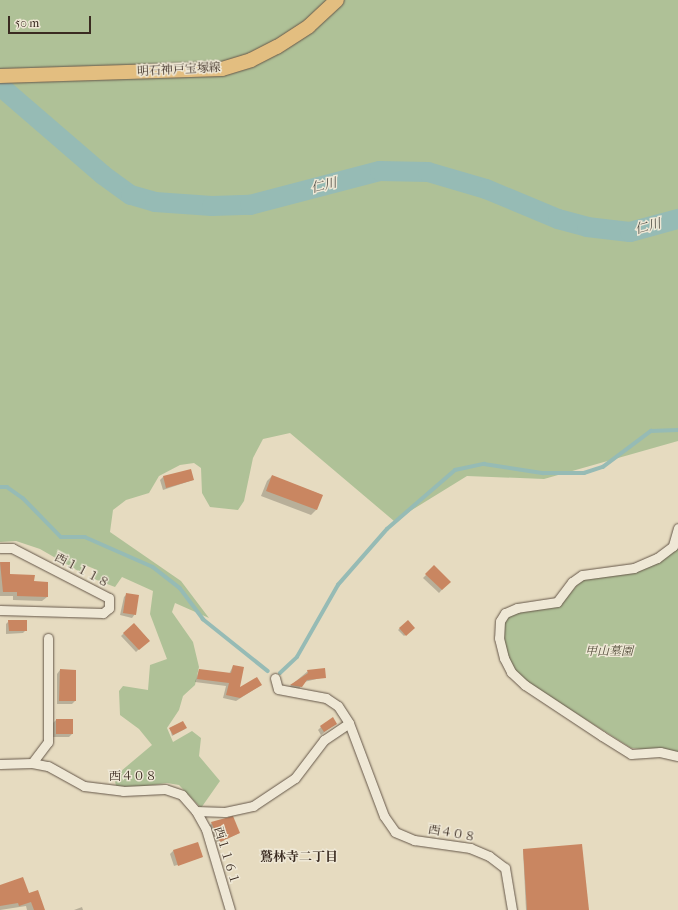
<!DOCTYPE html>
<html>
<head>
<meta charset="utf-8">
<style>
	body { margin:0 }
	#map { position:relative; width:678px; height:910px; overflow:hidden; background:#e6dbc0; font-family:"IM FELL French Canon","Noto Serif JP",serif }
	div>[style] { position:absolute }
	.green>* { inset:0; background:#afc197 }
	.shadow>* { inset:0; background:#0003 }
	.stream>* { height:3.5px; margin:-1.75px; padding:0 1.75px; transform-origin:1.75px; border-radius:1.75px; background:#96bbb5 }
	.river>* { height:20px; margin:-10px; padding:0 10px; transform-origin:10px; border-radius:10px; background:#96bbb5 }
	.building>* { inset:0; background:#c98661 }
	.roads { filter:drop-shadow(0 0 1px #655749) drop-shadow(0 0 1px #655749) }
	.street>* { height:9px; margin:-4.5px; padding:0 4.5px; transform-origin:4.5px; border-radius:4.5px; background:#efe8d6 }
	.primary>* { height:14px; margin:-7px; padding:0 7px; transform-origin:7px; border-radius:7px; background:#e3be80 }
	span { translate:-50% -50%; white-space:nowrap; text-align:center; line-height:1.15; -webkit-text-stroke:3px #efe8d6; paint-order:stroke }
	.street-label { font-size:12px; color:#3a2b21 }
	.park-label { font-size:12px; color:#57503e; font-style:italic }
	.water-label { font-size:13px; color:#514f46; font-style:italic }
	.neighbourhood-label { font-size:13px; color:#3a2b21; font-weight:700 }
	.scale { position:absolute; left:8px; top:16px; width:83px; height:18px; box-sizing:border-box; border:2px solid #3a2b21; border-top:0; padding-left:5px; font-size:12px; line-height:14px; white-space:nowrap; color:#3a2b21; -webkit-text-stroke:3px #efe8d6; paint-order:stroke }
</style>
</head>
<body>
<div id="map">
	<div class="green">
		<i style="clip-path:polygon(0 0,678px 0,678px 441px,544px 479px,467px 476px,394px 521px,290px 433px,263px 439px,253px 458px,244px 501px,238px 510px,210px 507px,202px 493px,201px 468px,194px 463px,180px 465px,159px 476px,149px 493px,126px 500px,113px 510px,110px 532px,181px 581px,209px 618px,175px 603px,172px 612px,193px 642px,199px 667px,195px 685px,183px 696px,179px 710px,167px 728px,173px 742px,192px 731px,201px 738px,199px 756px,220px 781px,201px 808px,179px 785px,167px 783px,117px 790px,114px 777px,152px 745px,139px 729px,120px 715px,119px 691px,123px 686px,148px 690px,150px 665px,167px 659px,150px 614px,153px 591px,122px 577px,115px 587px,94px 579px,97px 570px,85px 565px,80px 572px,40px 549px,16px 541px,0 542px)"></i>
		<i style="clip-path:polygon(678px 543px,678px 753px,631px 748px,528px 683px,515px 670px,508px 657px,502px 637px,504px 622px,508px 615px,518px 612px,558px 606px,584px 578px,660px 561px,676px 549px)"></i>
	</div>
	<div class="shadow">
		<i style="clip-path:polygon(272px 476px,322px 495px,316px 510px,311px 515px,261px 496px,267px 481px)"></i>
		<i style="clip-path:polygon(163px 477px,193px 480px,163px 490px,160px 480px)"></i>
		<i style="clip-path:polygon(0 563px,9px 563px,8px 575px,33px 582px,47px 597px,42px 601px,13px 600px,13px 596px,0 596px)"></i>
		<i style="clip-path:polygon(434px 567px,449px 582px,439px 593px,423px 578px)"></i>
		<i style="clip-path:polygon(127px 594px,135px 614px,132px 618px,120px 615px,124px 597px)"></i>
		<i style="clip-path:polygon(9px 621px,26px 630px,23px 633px,6px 634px,6px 624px)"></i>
		<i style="clip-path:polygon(408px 621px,414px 628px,404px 636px,398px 630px)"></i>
		<i style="clip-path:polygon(134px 624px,149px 640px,136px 652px,121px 636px)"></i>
		<i style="clip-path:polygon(233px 666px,238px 689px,261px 685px,236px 701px,223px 698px,226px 686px,195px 682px,199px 670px,229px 674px)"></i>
		<i style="clip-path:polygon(60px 670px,75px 701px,72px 704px,57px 704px,57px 674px)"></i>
		<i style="clip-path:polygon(308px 671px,325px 677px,304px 682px,299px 689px,289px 687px)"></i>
		<i style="clip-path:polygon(56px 720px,72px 734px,69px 737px,53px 737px,53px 723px)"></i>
		<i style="clip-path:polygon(336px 723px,321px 735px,318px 730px,321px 727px)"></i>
		<i style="clip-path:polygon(170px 729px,185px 729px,172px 736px)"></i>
		<i style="clip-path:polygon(212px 823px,239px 833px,217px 844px,209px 826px)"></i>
		<i style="clip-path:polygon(523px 850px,588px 910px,526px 910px)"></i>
		<i style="clip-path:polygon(173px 851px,202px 857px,174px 866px,170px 854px)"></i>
		<i style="clip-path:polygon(0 886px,28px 894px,40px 910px,27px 910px,26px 906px,0 910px)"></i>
		<i style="clip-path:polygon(82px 907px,83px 910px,74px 910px)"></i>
	</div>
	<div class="stream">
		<i style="left:0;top:487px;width:7px"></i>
		<i style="left:7px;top:487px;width:19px;rotate:35deg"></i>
		<i style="left:23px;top:498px;width:54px;rotate:45.7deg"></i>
		<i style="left:61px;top:537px;width:24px"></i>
		<i style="left:85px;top:537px;width:74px;rotate:23.8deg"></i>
		<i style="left:153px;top:567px;width:34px;rotate:38deg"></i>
		<i style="left:180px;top:588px;width:39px;rotate:53deg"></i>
		<i style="left:203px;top:619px;width:83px;rotate:38.7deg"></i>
		<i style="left:280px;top:673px;width:23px;rotate:-43deg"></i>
		<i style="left:297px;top:657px;width:83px;rotate:-60.3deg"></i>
		<i style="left:338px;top:585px;width:74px;rotate:-48.8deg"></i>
		<i style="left:387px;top:529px;width:90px;rotate:-40.9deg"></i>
		<i style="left:455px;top:470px;width:30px;rotate:-12deg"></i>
		<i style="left:484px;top:464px;width:60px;rotate:8.7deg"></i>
		<i style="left:543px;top:473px;width:41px"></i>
		<i style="left:584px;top:473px;width:20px;rotate:-18deg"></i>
		<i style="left:603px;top:467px;width:60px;rotate:-36.9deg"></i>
		<i style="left:651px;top:431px;width:27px;rotate:-2deg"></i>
	</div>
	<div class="river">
		<i style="left:0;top:86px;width:136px;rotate:40.8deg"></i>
		<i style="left:103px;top:175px;width:34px;rotate:36deg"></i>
		<i style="left:131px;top:195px;width:25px;rotate:16deg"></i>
		<i style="left:155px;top:202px;width:57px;rotate:4deg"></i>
		<i style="left:212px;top:206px;width:38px;rotate:-2deg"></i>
		<i style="left:250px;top:205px;width:134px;rotate:-14.7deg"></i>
		<i style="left:380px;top:171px;width:48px;rotate:1.2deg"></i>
		<i style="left:428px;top:172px;width:60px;rotate:16.3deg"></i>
		<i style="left:486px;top:189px;width:78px;rotate:22.6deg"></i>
		<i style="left:558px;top:219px;width:30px;rotate:15deg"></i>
		<i style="left:587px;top:227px;width:43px;rotate:6.6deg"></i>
		<i style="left:630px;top:232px;width:50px;rotate:-15.2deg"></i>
	</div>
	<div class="building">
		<i style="clip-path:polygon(191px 469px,194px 480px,166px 488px,163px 476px)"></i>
		<i style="clip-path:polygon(272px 475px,323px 495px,317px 510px,266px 491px)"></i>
		<i style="clip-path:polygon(0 562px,10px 562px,10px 574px,35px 575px,34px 581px,48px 582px,48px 597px,17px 596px,17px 592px,3px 592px)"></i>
		<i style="clip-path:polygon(434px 565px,451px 582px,442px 590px,425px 574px)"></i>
		<i style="clip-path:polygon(126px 593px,139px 595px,136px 615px,123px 613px)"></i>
		<i style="clip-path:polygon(8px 620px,27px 620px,27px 631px,9px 631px)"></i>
		<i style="clip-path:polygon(408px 620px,415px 628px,406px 636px,399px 628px)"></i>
		<i style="clip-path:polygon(134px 623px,150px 641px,139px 650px,123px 633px)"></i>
		<i style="clip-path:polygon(233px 665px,244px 667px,240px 687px,257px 677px,262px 685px,240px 698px,226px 695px,229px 683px,197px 679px,199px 669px,231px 673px)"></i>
		<i style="clip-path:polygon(325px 668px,326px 678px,307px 680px,302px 687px,290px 685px,308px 673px,307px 670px)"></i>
		<i style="clip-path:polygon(60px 669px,76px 670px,76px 701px,59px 701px)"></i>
		<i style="clip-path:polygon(333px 717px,337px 724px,324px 732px,320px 726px)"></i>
		<i style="clip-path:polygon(56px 719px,73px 719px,73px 734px,56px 734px)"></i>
		<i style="clip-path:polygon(183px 721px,187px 728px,173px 735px,169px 728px)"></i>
		<i style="clip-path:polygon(233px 816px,240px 833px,220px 842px,211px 822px)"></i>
		<i style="clip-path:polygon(198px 842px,203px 857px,178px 866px,173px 850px)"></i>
		<i style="clip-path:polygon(582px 844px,589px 910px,527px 910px,523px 849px)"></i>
		<i style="clip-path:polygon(23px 877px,29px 893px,38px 890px,45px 910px,34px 910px,31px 902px,19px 906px,18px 903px,0 906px,0 885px)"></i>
	</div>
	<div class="roads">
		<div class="street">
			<i style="left:678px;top:528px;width:19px;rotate:106deg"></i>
			<i style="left:673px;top:546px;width:20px;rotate:143deg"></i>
			<i style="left:657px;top:558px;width:25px;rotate:157deg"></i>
			<i style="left:634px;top:568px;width:52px;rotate:172.3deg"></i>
			<i style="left:582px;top:575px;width:12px;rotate:145deg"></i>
			<i style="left:572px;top:582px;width:25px;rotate:127deg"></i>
			<i style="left:557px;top:602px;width:40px;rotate:171.5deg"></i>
			<i style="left:517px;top:608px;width:13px;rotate:157deg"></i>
			<i style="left:505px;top:613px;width:9px;rotate:122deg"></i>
			<i style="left:500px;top:621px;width:17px;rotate:93deg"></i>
			<i style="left:499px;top:638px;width:21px;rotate:76deg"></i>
			<i style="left:504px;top:658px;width:16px;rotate:63deg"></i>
			<i style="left:511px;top:672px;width:19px;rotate:43deg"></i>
			<i style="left:525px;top:685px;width:92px;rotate:33.5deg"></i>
			<i style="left:602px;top:736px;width:34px;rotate:32deg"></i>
			<i style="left:631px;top:754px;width:29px;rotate:-4deg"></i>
			<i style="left:660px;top:752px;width:18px;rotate:13deg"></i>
			<i style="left:0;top:548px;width:12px"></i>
			<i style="left:12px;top:548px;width:109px;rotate:27.3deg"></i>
			<i style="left:109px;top:598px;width:10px;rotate:90deg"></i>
			<i style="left:109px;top:608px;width:8px;rotate:140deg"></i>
			<i style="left:103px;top:613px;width:103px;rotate:-178.3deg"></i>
			<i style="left:275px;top:678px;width:11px;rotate:75deg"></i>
			<i style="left:278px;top:689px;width:49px;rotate:10.6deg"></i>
			<i style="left:326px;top:698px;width:14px;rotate:34deg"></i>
			<i style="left:338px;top:706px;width:20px;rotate:57deg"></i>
			<i style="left:349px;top:723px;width:99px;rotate:69.4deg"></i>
			<i style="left:384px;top:816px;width:19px;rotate:55deg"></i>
			<i style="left:395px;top:832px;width:21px;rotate:23deg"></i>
			<i style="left:414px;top:840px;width:57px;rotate:8.1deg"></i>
			<i style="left:470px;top:848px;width:21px;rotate:23deg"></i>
			<i style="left:489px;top:856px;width:20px;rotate:37deg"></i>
			<i style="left:505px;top:868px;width:43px;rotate:80.5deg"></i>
			<i style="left:32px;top:763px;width:26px;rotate:-53deg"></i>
			<i style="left:48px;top:742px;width:104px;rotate:-90deg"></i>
			<i style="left:0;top:764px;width:32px;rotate:-2deg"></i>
			<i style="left:32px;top:763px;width:16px;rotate:11deg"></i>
			<i style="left:48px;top:766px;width:41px;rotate:29.1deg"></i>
			<i style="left:84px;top:786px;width:39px;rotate:7deg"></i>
			<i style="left:123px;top:791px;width:42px;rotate:-2.7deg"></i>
			<i style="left:165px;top:789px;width:18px;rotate:19deg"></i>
			<i style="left:182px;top:795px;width:21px;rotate:49deg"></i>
			<i style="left:196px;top:811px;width:29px;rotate:2deg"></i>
			<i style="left:225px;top:812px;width:29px;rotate:-12deg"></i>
			<i style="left:253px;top:806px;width:50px;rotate:-33.7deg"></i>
			<i style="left:295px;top:778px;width:48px;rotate:-52.7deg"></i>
			<i style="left:324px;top:740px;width:30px;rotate:-34deg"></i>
			<i style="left:196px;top:811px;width:21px;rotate:61deg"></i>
			<i style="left:206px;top:829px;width:84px;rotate:73.5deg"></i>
		</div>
		<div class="primary">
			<i style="left:0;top:76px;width:222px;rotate:-1.8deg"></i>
			<i style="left:222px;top:69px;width:30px;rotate:-17deg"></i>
			<i style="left:251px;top:60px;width:29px;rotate:-27deg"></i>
			<i style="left:277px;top:47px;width:38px;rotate:-33deg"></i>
			<i style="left:309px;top:26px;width:38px;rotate:-43deg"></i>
		</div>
	</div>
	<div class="street-label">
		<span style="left:179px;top:70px;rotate:-3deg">明石神戸宝塚線</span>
		<span style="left:82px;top:571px;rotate:28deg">西１１１８</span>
		<span style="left:133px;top:777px">西４０８</span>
		<span style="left:452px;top:834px;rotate:10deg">西４０８</span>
		<span style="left:226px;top:856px;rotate:73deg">西１１６１</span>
	</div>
	<div class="park-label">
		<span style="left:609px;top:652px">甲山墓園</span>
	</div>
	<div class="water-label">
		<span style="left:324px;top:186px;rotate:-14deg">仁川</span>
		<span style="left:648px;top:227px;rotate:-15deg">仁川</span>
	</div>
	<div class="neighbourhood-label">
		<span style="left:299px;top:857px">鷲林寺二丁目</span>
	</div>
	<div class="scale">50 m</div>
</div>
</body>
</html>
